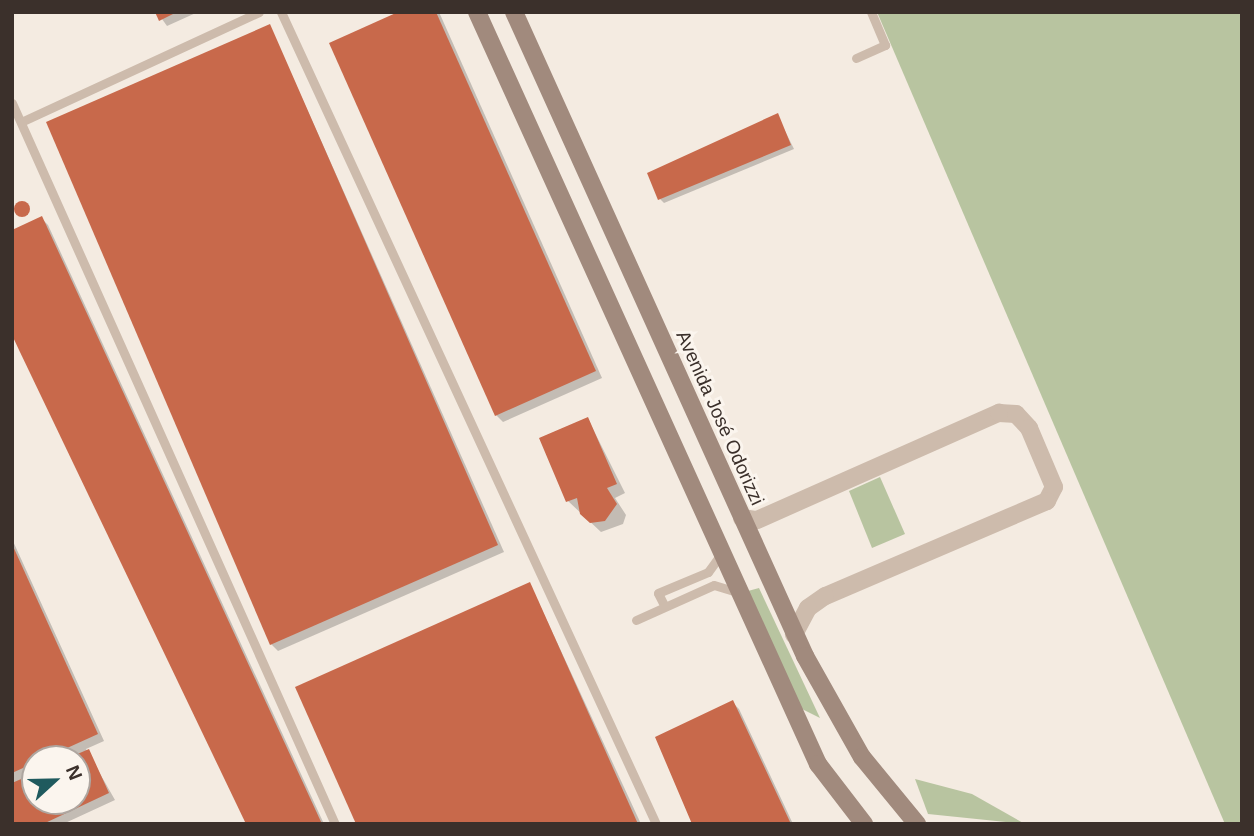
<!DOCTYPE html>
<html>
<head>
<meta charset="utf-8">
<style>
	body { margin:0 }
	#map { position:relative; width:1254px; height:836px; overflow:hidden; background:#f4ebe1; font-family:Arial,sans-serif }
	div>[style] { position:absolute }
	.green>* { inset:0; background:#b8c4a0 }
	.shadow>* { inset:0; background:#0003 }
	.building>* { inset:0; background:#c8694b }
	.round { border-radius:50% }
	.service>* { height:9px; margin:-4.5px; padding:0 4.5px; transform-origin:4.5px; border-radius:4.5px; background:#cdbbac }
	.minor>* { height:18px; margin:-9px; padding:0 9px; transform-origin:9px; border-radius:9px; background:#cdbbac }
	.secondary>* { height:18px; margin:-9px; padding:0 9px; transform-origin:9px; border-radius:9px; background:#a18a7d }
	span { translate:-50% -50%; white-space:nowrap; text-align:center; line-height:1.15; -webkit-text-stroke:6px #fbf5ee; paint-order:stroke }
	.street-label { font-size:19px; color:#3b302b }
	.frame { position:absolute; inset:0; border:14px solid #3b302b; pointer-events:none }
	.north { position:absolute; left:21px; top:745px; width:70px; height:70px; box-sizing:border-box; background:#fbf5ee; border:2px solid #aea6a0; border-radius:50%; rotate:68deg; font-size:19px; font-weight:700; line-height:28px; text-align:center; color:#3b302b }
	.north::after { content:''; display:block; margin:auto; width:24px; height:32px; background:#1f5a5e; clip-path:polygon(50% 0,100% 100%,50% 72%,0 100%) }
</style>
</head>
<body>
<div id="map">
	<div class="green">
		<i style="clip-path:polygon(877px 12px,1242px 12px,1242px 824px,1225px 824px)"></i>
		<i style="clip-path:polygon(880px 477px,905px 534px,872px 548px,849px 491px)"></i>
		<i style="clip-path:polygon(759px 588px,820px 718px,798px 707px,748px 591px)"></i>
		<i style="clip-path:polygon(915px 779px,972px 794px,1025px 824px,928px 814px)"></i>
	</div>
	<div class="shadow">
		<i style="clip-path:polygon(157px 12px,198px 12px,167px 26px)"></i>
		<i style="clip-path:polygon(402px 12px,439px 12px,602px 378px,503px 422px,496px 415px)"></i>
		<i style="clip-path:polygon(270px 26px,504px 552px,278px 651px,271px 644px)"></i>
		<i style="clip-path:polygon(777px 115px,794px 149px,664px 203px,660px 199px)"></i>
		<i style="clip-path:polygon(26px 204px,28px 215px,20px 215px,18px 205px)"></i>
		<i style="clip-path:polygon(41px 218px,48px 225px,324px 824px,248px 824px)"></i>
		<i style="clip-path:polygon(588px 419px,625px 493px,615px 498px,626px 515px,623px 524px,601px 532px,568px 501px,541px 439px)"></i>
		<i style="clip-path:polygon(evenodd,12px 539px,104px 741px,86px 749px,115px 800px,63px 824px,12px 824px,12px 539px,35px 759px,77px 759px,77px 801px,35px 801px,35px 759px)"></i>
		<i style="clip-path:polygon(530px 584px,641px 824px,358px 824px)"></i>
		<i style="clip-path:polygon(732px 702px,739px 709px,793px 824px,694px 824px)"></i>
	</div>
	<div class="building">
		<i style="clip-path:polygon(155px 12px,177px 12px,159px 21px)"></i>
		<i style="clip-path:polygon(398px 12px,436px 12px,596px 371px,495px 416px,329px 43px)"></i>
		<i style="clip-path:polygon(270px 24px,498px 545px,270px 645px,46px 122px)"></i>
		<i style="clip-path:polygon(778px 113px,791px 145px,658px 200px,647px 173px)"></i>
		<i class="round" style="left:14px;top:201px;width:16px;height:16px"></i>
		<i style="clip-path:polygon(42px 216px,89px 318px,322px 824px,246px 824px,19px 350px,12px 335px,12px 230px)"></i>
		<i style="clip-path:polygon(588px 417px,617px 484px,607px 488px,617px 504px,605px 521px,590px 523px,580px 514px,577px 498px,566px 502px,539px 438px)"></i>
		<i style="clip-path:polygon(12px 544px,98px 734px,12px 773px)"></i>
		<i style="clip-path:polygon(530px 582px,638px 824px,356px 824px,295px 687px)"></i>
		<i style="clip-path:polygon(733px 700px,776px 792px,791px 824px,692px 824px,655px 737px)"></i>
		<i style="clip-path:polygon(89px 749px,109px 793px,43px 824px,12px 824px,12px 783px,35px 773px,35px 801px,77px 801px,77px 759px,66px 759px)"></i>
	</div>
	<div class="service">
		<i style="left:281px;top:12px;width:894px;rotate:65.21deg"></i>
		<i style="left:856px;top:58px;width:32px;rotate:-24deg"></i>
		<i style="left:885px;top:45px;width:36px;rotate:-113deg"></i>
		<i style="left:12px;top:103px;width:790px;rotate:65.87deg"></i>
		<i style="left:21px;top:122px;width:262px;rotate:-24.8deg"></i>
		<i style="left:664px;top:605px;width:13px;rotate:-117deg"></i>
		<i style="left:658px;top:593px;width:54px;rotate:-22.8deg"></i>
		<i style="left:708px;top:572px;width:22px;rotate:-54deg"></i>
		<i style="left:636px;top:620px;width:85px;rotate:-24.2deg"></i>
		<i style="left:714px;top:585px;width:24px;rotate:17deg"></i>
	</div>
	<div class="minor">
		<i style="left:742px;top:518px;width:15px;rotate:8deg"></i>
		<i style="left:757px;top:520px;width:265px;rotate:-23.9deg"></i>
		<i style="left:999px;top:413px;width:17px;rotate:3deg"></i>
		<i style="left:1016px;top:414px;width:19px;rotate:47deg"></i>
		<i style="left:1029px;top:428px;width:64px;rotate:67deg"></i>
		<i style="left:1054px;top:487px;width:16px;rotate:117deg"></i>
		<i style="left:1047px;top:501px;width:241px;rotate:156.8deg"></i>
		<i style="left:825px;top:596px;width:21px;rotate:145deg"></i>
		<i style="left:808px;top:608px;width:30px;rotate:118deg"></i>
	</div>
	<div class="secondary">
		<i style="left:477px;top:12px;width:826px;rotate:65.61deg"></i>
		<i style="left:818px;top:764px;width:76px;rotate:52.5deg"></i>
		<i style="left:514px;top:12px;width:707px;rotate:65.68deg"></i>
		<i style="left:805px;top:656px;width:116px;rotate:60.6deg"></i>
		<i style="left:862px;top:757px;width:87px;rotate:50.6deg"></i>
	</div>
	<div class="street-label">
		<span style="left:720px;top:418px;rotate:66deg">Avenida José Odorizzi</span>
	</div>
	<div class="frame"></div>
	<div class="north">N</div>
</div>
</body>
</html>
